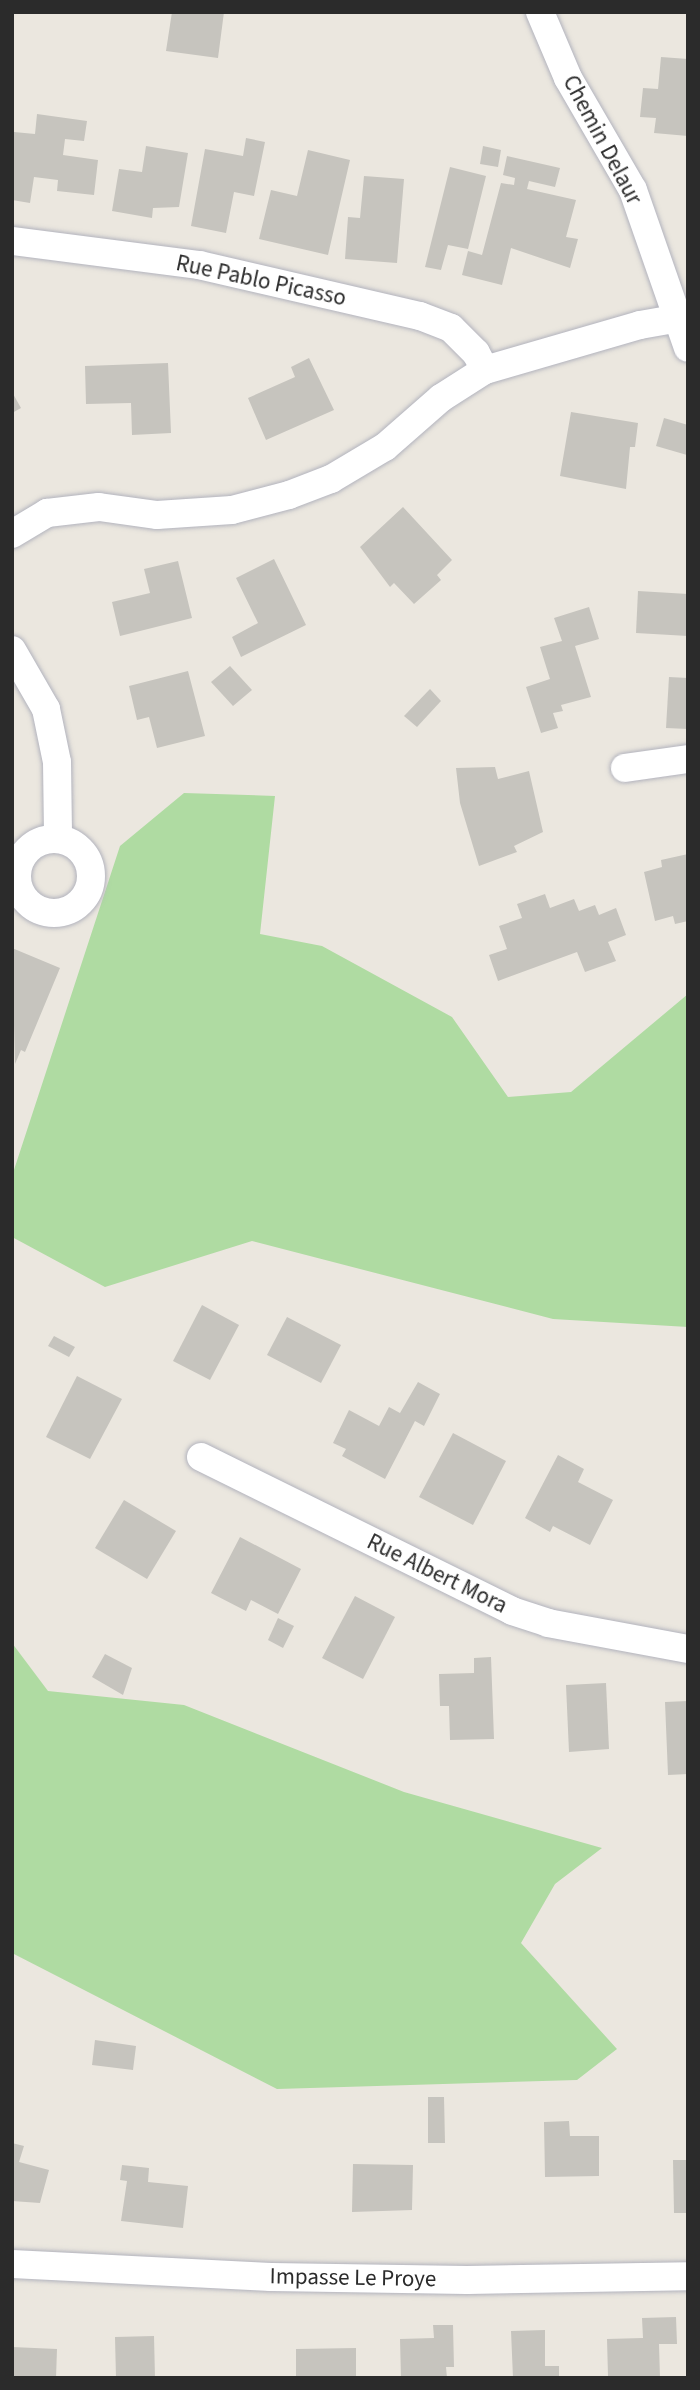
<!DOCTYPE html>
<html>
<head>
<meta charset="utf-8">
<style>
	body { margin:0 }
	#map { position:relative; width:700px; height:2390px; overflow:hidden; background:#ebe7df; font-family:"Source Sans 3",sans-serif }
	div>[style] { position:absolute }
	.green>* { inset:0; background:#afdba2 }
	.building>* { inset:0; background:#c6c4be }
	.roads { filter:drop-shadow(0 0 2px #b2b3bd) drop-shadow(0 0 2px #b2b3bd) }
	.street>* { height:28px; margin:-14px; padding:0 14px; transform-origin:14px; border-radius:14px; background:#fff }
	.street>.ring { margin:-14px; padding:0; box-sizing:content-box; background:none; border:28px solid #fff; border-radius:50% }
	span { translate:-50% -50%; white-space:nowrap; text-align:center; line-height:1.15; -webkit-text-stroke:5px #fff; paint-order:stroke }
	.street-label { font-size:23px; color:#2b2b2b }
	.frame { position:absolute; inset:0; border:14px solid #2b2b2b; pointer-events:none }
</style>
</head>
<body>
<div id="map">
	<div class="green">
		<i style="clip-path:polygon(184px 793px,275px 796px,260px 934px,322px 946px,452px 1017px,508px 1097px,571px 1092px,688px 994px,688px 1327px,553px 1319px,252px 1241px,105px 1287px,12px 1237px,12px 1176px,120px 846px)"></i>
		<i style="clip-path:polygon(12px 1643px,48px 1691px,184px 1705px,404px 1792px,602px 1848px,555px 1884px,521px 1943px,617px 2049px,577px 2080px,277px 2089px,12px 1953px)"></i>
	</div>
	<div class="building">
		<i style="clip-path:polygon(172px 12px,224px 12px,218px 58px,166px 51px)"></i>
		<i style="clip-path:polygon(661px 57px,688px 59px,688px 136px,654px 133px,656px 118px,640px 117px,643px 88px,658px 89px)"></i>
		<i style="clip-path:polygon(37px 114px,87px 121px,84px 141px,65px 139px,63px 155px,98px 160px,94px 195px,57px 191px,58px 180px,34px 177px,30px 203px,12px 200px,14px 132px,35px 134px)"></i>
		<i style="clip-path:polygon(246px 138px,265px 142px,254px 196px,234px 192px,226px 233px,191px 226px,205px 149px,243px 156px)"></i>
		<i style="clip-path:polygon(146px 146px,188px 153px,179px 207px,153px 208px,152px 218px,112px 211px,119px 169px,142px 172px)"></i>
		<i style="clip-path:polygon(483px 146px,501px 150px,498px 167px,480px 164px)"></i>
		<i style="clip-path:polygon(308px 150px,350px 160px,328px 255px,259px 239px,271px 190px,297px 196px)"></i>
		<i style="clip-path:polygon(507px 156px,560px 168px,555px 187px,529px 181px,527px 189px,576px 200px,566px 237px,578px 239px,570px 268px,511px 248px,502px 285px,462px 275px,468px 251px,482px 255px,501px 183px,514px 185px,515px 178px,503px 175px)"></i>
		<i style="clip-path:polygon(450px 167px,486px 176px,468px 249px,448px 245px,441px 270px,425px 267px)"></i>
		<i style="clip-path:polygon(364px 176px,404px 179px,397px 263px,345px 259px,348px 217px,360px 218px)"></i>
		<i style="clip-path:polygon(309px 358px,334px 410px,266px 440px,248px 398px,295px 377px,291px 367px)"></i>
		<i style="clip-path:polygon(168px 363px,171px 433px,132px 435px,131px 403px,86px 404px,85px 366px)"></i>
		<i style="clip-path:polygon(12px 392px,21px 408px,12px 413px)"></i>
		<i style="clip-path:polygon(571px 412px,638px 423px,635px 447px,630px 447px,626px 489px,560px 476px)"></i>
		<i style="clip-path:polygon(664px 418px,688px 425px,687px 455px,656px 446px)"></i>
		<i style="clip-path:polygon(403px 507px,452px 560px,437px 575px,441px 580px,414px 604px,394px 583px,390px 587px,360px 547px)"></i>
		<i style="clip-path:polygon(274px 559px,306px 625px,241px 657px,232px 637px,258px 623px,236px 578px)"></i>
		<i style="clip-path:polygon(178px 561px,192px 618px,120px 636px,112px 602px,150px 593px,144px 569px)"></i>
		<i style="clip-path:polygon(638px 591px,688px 594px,688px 636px,636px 633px)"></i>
		<i style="clip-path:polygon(589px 607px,599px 639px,575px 646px,591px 697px,561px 705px,563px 711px,553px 713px,558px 728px,541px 733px,526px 687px,550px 679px,540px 647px,562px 641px,554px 618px)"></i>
		<i style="clip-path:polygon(230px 666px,252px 690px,233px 706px,211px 682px)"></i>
		<i style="clip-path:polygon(188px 671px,205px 736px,157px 748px,149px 717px,137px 720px,129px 686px)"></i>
		<i style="clip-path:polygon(669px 677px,688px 678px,688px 729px,666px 728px)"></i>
		<i style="clip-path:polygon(430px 689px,441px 701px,417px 727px,404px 716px)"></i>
		<i style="clip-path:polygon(495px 767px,498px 779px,529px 771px,543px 832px,514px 846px,517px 852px,479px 866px,460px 803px,456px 768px)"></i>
		<i style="clip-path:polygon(688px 854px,688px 921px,675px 924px,673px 916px,655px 921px,644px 872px,662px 867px,661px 860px)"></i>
		<i style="clip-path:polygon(545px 894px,550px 908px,574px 899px,579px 911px,595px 905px,599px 915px,616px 908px,626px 935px,608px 942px,616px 961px,585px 972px,577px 952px,498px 981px,489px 955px,507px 949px,499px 926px,522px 918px,517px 904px)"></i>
		<i style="clip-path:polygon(12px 948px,60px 968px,25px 1052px,21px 1050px,15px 1064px)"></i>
		<i style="clip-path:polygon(202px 1305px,239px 1325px,210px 1380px,173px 1361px)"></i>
		<i style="clip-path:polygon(287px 1317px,341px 1345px,321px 1383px,267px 1355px)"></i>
		<i style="clip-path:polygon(54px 1336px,75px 1347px,69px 1357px,48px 1346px)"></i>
		<i style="clip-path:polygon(77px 1376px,122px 1399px,90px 1459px,46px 1437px)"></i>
		<i style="clip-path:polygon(418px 1382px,440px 1394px,424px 1426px,415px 1421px,385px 1479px,342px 1456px,346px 1449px,333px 1443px,349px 1410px,379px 1426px,389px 1407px,400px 1413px)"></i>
		<i style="clip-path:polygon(453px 1433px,506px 1461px,473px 1525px,419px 1497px)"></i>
		<i style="clip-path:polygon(558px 1455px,584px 1469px,578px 1482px,613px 1500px,590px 1545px,553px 1526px,550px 1532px,525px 1518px)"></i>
		<i style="clip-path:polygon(124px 1500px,176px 1531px,147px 1579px,95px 1548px)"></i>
		<i style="clip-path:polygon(240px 1537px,301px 1569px,278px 1614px,251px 1600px,246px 1611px,211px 1593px)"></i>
		<i style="clip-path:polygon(355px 1596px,395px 1617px,363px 1679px,322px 1658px)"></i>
		<i style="clip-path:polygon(278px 1618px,294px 1626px,283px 1648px,268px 1640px)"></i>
		<i style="clip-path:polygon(105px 1654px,132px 1668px,123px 1695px,92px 1677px)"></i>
		<i style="clip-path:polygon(491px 1657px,494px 1739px,450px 1740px,449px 1706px,440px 1706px,439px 1674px,474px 1673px,474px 1658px)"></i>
		<i style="clip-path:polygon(606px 1683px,609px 1749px,569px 1752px,566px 1685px)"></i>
		<i style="clip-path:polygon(688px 1701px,688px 1774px,668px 1775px,665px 1702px)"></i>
		<i style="clip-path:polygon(95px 2040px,136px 2046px,133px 2070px,92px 2065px)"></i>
		<i style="clip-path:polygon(428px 2097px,444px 2097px,445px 2143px,428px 2143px)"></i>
		<i style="clip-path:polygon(569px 2121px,570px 2136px,599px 2136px,599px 2176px,545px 2177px,544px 2122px)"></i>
		<i style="clip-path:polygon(12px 2143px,24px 2146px,19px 2162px,49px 2170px,40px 2203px,12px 2201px)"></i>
		<i style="clip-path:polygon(673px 2160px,688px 2160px,688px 2213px,674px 2213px)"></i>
		<i style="clip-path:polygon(353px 2164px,413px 2165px,412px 2210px,352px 2212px)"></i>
		<i style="clip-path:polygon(122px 2165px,149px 2168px,148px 2182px,188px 2186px,183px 2228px,121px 2221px,127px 2181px,120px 2180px)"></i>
		<i style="clip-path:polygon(676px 2317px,677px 2344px,659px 2344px,660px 2378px,608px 2376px,607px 2339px,643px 2338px,642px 2318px)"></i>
		<i style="clip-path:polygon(433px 2325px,453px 2325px,454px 2367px,446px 2367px,447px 2378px,401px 2378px,400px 2339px,434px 2338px)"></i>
		<i style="clip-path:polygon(545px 2330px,545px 2366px,559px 2366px,559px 2378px,513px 2378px,511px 2331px)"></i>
		<i style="clip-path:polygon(154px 2336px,155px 2378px,116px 2378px,115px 2337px)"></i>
		<i style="clip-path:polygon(12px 2347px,57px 2349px,56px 2378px,12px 2378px)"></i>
		<i style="clip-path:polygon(356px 2348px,356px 2378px,296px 2378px,296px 2349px)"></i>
	</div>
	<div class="roads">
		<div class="street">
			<i style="left:540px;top:12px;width:72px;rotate:67deg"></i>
			<i style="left:568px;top:78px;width:129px;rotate:59.9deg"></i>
			<i style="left:633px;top:190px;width:167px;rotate:70.8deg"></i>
			<i style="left:12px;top:241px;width:189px;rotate:7.3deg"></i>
			<i style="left:199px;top:265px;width:227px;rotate:13deg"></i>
			<i style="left:420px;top:316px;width:33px;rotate:21deg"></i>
			<i style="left:451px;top:328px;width:35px;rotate:45deg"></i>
			<i style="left:476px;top:353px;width:19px;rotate:62deg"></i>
			<i style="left:12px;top:534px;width:41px;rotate:-31deg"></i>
			<i style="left:47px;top:513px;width:52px;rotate:-6.6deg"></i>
			<i style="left:99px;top:507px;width:59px;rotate:7.9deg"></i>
			<i style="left:157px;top:515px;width:75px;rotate:-3.8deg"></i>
			<i style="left:232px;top:510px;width:59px;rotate:-14.7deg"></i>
			<i style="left:289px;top:495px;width:45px;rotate:-20.9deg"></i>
			<i style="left:331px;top:479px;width:63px;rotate:-30.7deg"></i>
			<i style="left:385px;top:447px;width:74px;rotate:-41.2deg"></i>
			<i style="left:441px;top:398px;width:52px;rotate:-32.5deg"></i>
			<i style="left:485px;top:370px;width:161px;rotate:-16.2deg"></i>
			<i style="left:640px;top:325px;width:36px;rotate:-10deg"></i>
			<i style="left:12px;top:650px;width:68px;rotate:60deg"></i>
			<i style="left:46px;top:709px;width:54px;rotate:78.3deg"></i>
			<i style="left:57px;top:762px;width:76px;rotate:89.2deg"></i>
			<i style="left:625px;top:768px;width:64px;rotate:-8.1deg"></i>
			<i class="ring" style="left:17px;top:839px;width:46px;height:46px"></i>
			<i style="left:201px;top:1457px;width:347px;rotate:26.3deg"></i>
			<i style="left:512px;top:1611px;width:38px;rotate:18deg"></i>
			<i style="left:548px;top:1623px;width:142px;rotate:10.5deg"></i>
			<i style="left:12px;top:2264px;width:259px;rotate:2.9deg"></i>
			<i style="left:271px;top:2277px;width:196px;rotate:0.9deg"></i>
			<i style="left:467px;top:2280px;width:221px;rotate:-1deg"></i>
		</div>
	</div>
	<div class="street-label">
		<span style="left:602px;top:140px;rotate:62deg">Chemin Delaur</span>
		<span style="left:261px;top:281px;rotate:12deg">Rue Pablo Picasso</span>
		<span style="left:437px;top:1574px;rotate:26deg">Rue Albert Mora</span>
		<span style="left:353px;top:2278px;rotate:1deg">Impasse Le Proye</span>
	</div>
	<div class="frame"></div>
</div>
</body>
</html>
